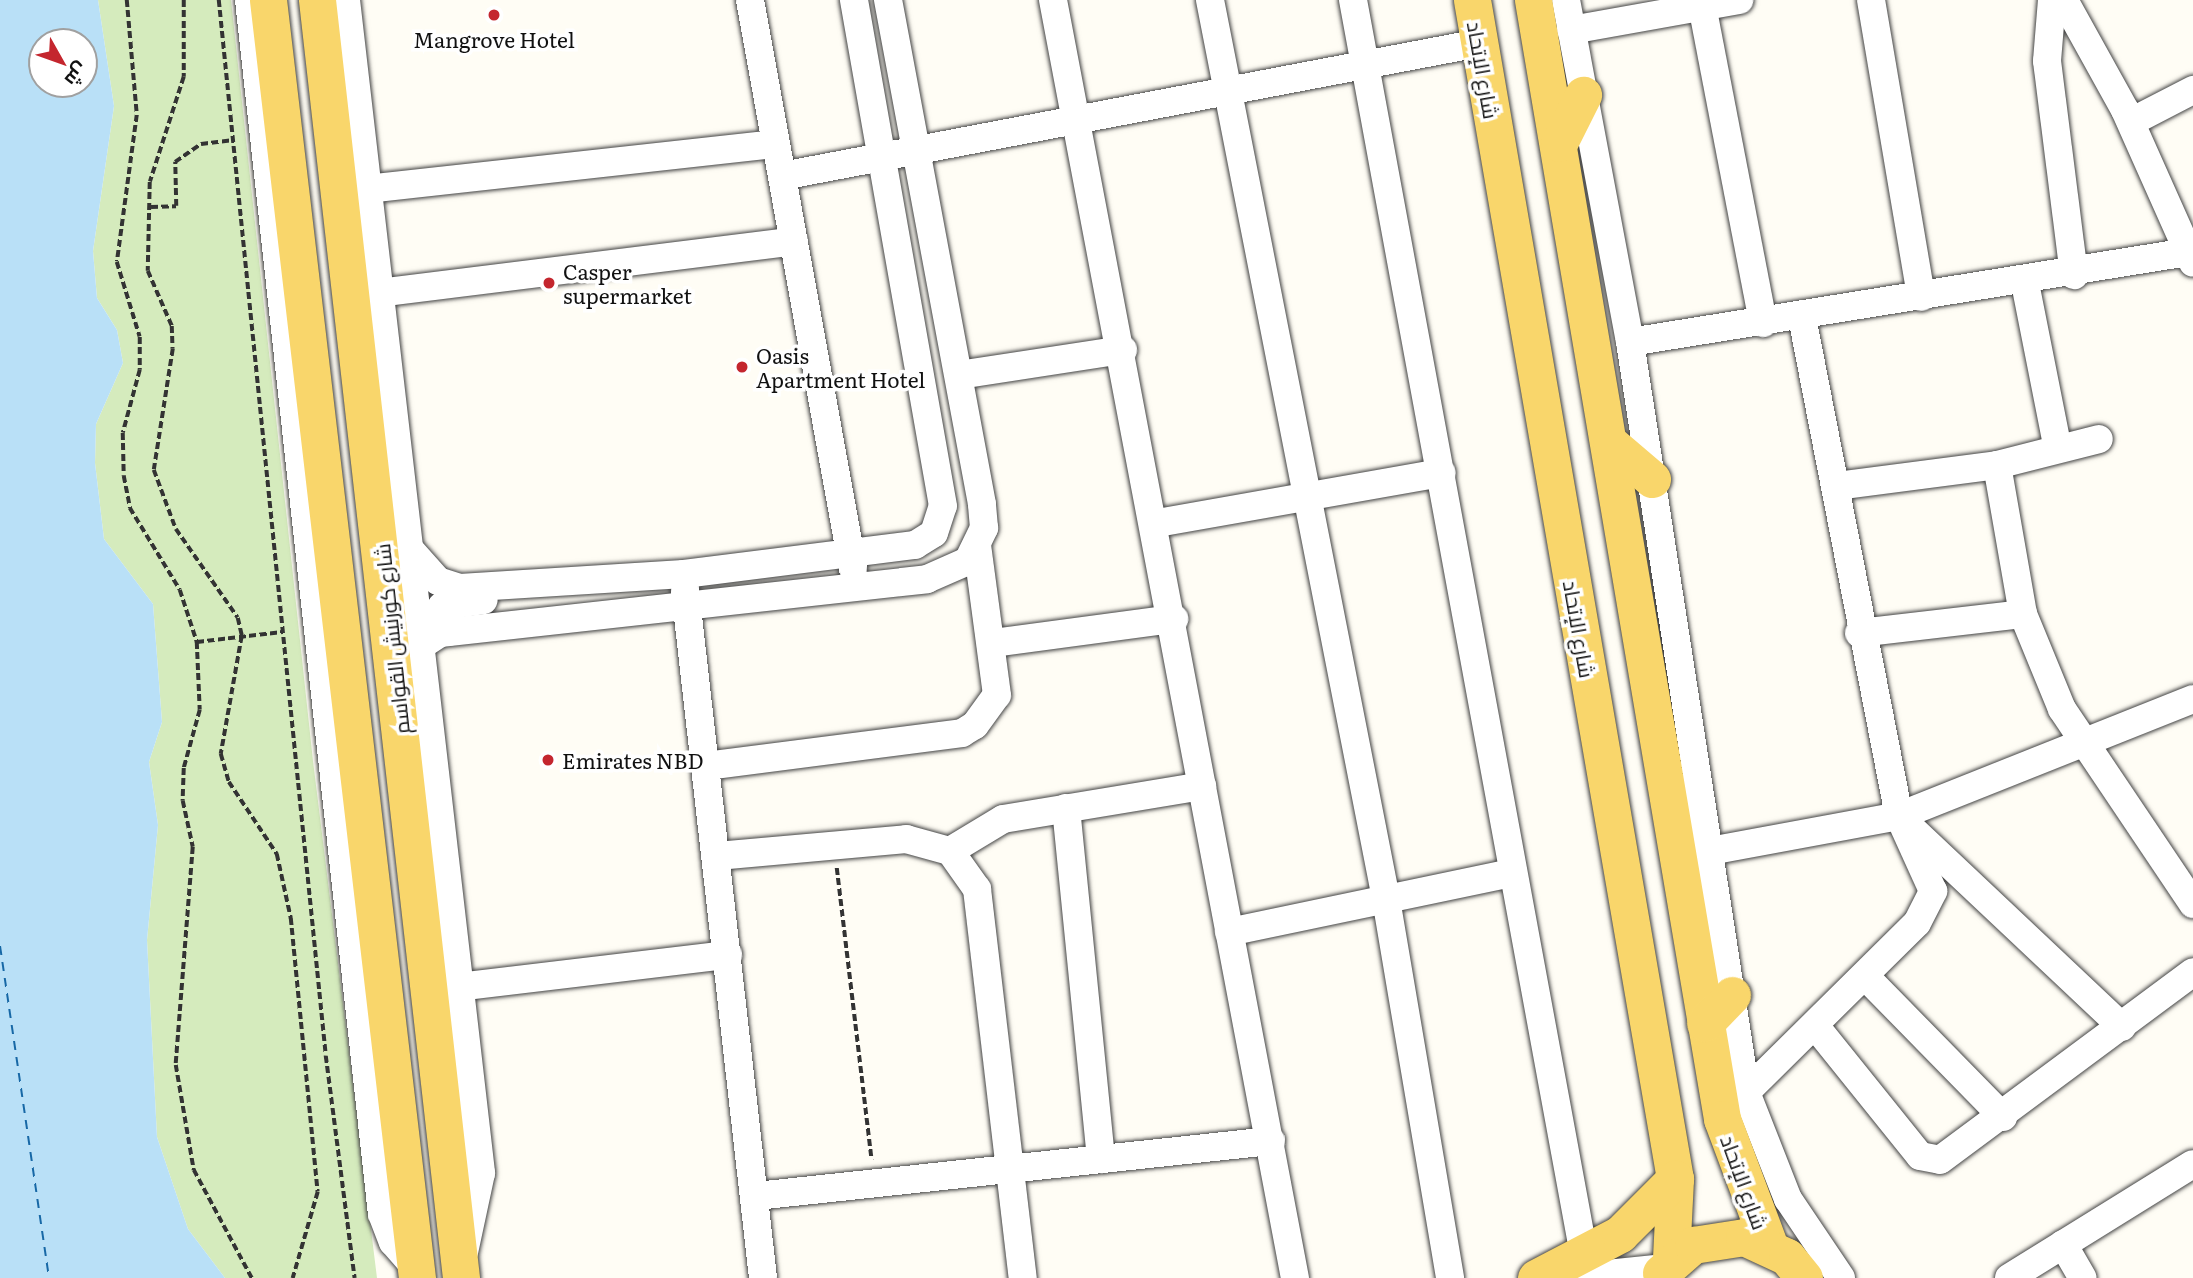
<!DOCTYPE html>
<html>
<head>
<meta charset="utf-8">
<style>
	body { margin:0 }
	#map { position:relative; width:2193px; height:1278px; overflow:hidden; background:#fffdf5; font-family:Literata,Cairo,serif }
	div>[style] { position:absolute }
	.green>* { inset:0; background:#d5ebbd }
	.water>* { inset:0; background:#b9e0f7 }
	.ferry>* { height:2px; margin-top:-1px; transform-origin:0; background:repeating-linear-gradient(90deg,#1768a6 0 9px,transparent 0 16px) }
	.path>* { height:3.5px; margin-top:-1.75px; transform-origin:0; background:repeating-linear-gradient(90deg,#333 0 7px,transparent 0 10.5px) }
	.roads { filter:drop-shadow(0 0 2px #444) drop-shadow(0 0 2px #444) }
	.minor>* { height:28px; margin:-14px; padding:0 14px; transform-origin:14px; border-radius:14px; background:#fff }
	.major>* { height:37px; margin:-18.5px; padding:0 18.5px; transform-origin:18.5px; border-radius:18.5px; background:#f9d66b }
	.dots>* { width:19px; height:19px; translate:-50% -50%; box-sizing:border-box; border:4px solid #fff; border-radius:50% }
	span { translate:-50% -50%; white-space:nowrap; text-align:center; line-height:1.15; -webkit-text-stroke:7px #fff; paint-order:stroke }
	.poi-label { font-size:21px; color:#111 }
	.left { translate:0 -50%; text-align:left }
	.street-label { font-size:21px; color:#111 }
	.north { position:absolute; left:28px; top:28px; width:70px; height:70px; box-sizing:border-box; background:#fff; border:2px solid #a0a0a0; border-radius:50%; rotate:130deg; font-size:19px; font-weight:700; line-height:28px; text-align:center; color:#111 }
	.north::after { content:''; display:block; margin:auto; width:24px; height:32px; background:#c4262e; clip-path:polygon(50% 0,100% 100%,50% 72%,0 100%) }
</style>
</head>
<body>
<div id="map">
	<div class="green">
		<i style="clip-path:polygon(98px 0,231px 0,313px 761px,377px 1278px,225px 1278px,188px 1229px,157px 1137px,147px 940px,158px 825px,149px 762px,162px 722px,153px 604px,104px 539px,95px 463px,96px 424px,123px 363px,117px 330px,97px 298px,93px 251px,114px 106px)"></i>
	</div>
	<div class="water">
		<i style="clip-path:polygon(evenodd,0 0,98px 0,114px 106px,93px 251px,97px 298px,117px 330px,123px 363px,96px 424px,95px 463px,104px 539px,153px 604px,162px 722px,149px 762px,158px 825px,147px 940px,157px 1137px,188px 1229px,225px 1278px,0 1278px,0 0,42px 42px,84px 42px,84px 84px,42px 84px,42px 42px)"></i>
	</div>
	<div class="ferry">
		<i style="left:0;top:946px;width:336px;rotate:81.6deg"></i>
	</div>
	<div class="path">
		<i style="left:127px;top:0;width:115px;rotate:85deg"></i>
		<i style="left:137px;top:115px;width:148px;rotate:97.7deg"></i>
		<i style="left:117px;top:262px;width:78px;rotate:73deg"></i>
		<i style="left:140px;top:337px;width:33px;rotate:90deg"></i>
		<i style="left:140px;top:370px;width:65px;rotate:105.1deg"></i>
		<i style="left:123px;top:433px;width:43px;rotate:88.7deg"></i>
		<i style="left:124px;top:476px;width:33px;rotate:79deg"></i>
		<i style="left:130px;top:508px;width:96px;rotate:58.6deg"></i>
		<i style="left:180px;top:590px;width:55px;rotate:71.9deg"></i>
		<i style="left:197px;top:642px;width:68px;rotate:87.5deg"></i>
		<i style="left:200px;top:710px;width:60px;rotate:105.4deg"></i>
		<i style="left:184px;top:768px;width:33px;rotate:92deg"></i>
		<i style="left:183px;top:801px;width:47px;rotate:77.7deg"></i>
		<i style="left:193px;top:847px;width:219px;rotate:94.5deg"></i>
		<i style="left:176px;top:1065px;width:107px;rotate:80.3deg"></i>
		<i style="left:194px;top:1170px;width:123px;rotate:61.8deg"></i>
		<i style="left:184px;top:0;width:77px;rotate:90deg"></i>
		<i style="left:184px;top:77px;width:110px;rotate:107.9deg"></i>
		<i style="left:150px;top:182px;width:89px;rotate:91.3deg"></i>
		<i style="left:148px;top:271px;width:60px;rotate:66.4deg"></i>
		<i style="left:172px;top:326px;width:23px;rotate:88deg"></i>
		<i style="left:173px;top:349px;width:122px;rotate:98.9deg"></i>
		<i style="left:154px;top:470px;width:63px;rotate:69.6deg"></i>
		<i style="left:176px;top:529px;width:108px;rotate:55.1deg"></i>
		<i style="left:238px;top:618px;width:18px;rotate:77deg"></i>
		<i style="left:242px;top:636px;width:120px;rotate:100.1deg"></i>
		<i style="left:221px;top:754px;width:29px;rotate:74deg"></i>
		<i style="left:229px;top:782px;width:87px;rotate:56.3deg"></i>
		<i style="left:277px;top:854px;width:66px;rotate:77.7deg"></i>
		<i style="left:291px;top:918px;width:275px;rotate:84.4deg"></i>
		<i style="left:318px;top:1192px;width:90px;rotate:106.2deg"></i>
		<i style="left:219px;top:0;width:1061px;rotate:84.21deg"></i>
		<i style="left:326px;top:1056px;width:224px;rotate:82.6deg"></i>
		<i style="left:151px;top:207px;width:25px;rotate:-2deg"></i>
		<i style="left:176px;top:206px;width:44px;rotate:-91.3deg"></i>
		<i style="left:175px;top:162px;width:32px;rotate:-35deg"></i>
		<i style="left:201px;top:144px;width:33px;rotate:-7deg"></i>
		<i style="left:197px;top:642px;width:86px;rotate:-6.7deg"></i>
		<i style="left:837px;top:868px;width:294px;rotate:83.2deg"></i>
	</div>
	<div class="roads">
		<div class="minor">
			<i style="left:249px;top:0;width:1221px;rotate:83.75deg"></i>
			<i style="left:382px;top:1214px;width:30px;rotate:69deg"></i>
			<i style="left:393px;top:1242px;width:35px;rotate:49deg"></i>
			<i style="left:346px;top:0;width:1181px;rotate:83.43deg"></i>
			<i style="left:481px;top:1173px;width:81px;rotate:102.1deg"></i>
			<i style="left:750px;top:0;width:578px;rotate:79.74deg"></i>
			<i style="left:1053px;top:0;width:1301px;rotate:79.28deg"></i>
			<i style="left:1210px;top:0;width:916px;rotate:78.92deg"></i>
			<i style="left:1386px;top:899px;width:384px;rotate:80.4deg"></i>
			<i style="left:1353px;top:0;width:1276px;rotate:79.57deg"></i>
			<i style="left:1566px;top:0;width:348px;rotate:79.4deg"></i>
			<i style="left:1630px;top:342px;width:759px;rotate:81.21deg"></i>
			<i style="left:1746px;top:1092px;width:115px;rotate:68.6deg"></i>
			<i style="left:1788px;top:1199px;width:95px;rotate:56.1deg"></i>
			<i style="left:1701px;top:0;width:329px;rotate:79.1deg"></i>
			<i style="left:1871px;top:0;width:301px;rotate:80.4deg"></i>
			<i style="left:2052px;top:0;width:61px;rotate:94.7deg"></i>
			<i style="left:2047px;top:61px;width:216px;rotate:82.8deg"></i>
			<i style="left:2064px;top:0;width:126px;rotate:61deg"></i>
			<i style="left:2125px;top:110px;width:167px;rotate:66deg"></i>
			<i style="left:1571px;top:30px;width:171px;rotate:-10.1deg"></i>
			<i style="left:2131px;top:122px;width:70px;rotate:-27.3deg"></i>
			<i style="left:782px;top:176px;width:710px;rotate:-10.8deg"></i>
			<i style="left:367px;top:189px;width:411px;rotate:-6.3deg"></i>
			<i style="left:2025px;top:283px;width:169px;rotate:78.8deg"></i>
			<i style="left:379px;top:293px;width:418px;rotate:-7.1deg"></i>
			<i style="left:1630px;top:342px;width:565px;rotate:-9.16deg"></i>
			<i style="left:959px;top:375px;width:166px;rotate:-8.7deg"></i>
			<i style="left:1997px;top:465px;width:105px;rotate:-14.3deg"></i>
			<i style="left:1836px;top:486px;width:162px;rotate:-7.4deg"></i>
			<i style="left:1997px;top:465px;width:151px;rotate:80.1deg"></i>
			<i style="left:2023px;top:614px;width:103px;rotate:67.7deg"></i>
			<i style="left:2062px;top:709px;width:235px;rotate:56.1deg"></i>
			<i style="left:1157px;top:523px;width:289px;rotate:-10deg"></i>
			<i style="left:406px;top:545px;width:48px;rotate:48.4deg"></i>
			<i style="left:438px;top:581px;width:23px;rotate:18deg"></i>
			<i style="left:460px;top:588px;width:224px;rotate:-3.6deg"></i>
			<i style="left:684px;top:574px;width:233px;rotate:-7.2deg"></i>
			<i style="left:915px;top:545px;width:22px;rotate:-32deg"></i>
			<i style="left:934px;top:533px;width:28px;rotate:-72deg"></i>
			<i style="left:943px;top:506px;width:514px;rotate:-99.98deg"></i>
			<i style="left:685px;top:590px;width:692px;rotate:83.53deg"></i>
			<i style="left:449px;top:632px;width:19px;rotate:-129deg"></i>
			<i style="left:437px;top:617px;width:12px;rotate:-66deg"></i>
			<i style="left:442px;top:606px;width:42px;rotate:-8.1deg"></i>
			<i style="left:1859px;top:633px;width:165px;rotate:-6.6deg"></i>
			<i style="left:993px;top:643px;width:183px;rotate:-7.6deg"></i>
			<i style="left:408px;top:654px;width:38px;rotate:-33deg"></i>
			<i style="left:440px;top:633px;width:490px;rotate:-6.3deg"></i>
			<i style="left:927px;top:579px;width:45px;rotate:-23.7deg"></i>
			<i style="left:968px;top:561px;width:37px;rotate:-64deg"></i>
			<i style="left:984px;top:528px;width:24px;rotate:-95deg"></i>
			<i style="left:982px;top:504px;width:513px;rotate:-100.56deg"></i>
			<i style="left:706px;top:766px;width:258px;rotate:-7.3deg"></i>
			<i style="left:962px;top:733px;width:15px;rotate:-32deg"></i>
			<i style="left:975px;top:725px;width:37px;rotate:-54deg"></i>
			<i style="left:997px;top:695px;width:150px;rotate:-97.6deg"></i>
			<i style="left:1066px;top:808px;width:353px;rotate:84.3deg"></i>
			<i style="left:1911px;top:828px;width:290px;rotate:43.3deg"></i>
			<i style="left:950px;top:851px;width:62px;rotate:-31.1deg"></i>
			<i style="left:1003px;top:819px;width:202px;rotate:-9.4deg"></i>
			<i style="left:1710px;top:851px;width:192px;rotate:-10.5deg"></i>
			<i style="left:1899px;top:816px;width:316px;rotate:-21.7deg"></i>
			<i style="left:717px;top:856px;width:190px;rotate:-5.1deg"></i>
			<i style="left:906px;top:839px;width:46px;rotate:15.3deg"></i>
			<i style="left:950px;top:851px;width:47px;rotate:54.6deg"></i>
			<i style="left:977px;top:889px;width:392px;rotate:83.3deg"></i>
			<i style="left:1229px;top:932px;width:289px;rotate:-11.8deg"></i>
			<i style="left:1866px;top:977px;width:196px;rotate:45.6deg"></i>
			<i style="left:458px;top:987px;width:272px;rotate:-6.8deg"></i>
			<i style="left:1817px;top:1028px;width:164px;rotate:51.2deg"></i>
			<i style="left:1920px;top:1156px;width:20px;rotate:11deg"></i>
			<i style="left:1940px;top:1160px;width:315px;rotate:-36.6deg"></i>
			<i style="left:1746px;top:1092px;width:240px;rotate:-44.7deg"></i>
			<i style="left:1917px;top:923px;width:36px;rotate:-63deg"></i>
			<i style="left:1933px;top:891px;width:82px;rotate:-114.4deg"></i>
			<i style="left:1899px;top:816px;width:508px;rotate:-101deg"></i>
			<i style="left:756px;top:1196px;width:518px;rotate:-6.1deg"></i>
			<i style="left:2063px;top:1244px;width:39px;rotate:60deg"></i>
			<i style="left:1568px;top:1278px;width:98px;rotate:-5.9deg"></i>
			<i style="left:2009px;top:1278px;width:216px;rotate:-31.8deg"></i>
		</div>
		<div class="major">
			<i style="left:268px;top:0;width:1287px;rotate:83.35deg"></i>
			<i style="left:317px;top:0;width:1286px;rotate:83.57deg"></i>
			<i style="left:1472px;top:0;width:1196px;rotate:80.23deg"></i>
			<i style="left:1675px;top:1179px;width:80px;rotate:92.9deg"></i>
			<i style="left:1533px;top:0;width:1135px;rotate:80.41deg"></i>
			<i style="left:1722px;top:1119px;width:134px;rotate:69.5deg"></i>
			<i style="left:1559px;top:143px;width:54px;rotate:-63.4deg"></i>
			<i style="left:1611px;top:444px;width:54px;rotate:40.5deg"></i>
			<i style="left:1705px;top:1023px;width:39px;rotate:-46deg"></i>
			<i style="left:1661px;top:1273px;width:43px;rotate:-41.2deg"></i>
			<i style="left:1693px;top:1245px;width:52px;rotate:-8.9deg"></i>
			<i style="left:1744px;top:1237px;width:47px;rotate:24.9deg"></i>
			<i style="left:1787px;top:1257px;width:27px;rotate:51deg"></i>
			<i style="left:1536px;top:1278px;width:95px;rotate:-27.6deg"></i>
			<i style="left:1620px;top:1234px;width:78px;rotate:-45deg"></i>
		</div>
	</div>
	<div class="dots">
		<i style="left:494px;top:15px;background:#c4262e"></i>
		<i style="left:549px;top:283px;background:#c4262e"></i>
		<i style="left:742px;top:367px;background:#c4262e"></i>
		<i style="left:548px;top:760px;background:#c4262e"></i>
	</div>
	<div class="poi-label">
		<span style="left:494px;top:39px">Mangrove Hotel</span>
		<span class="left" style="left:563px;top:283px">Casper<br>supermarket</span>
		<span class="left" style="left:756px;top:367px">Oasis<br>Apartment Hotel</span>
		<span class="left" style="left:562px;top:760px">Emirates NBD</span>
	</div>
	<div class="street-label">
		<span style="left:1484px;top:70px;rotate:80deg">شارع الإتحاد</span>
		<span style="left:1580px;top:629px;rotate:80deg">شارع الإتحاد</span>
		<span style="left:391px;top:639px;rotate:-96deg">شارع كورنيش القواسم</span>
		<span style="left:1745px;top:1182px;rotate:70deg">شارع الإتحاد</span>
	</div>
	<div class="north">ش</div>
</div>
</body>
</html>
